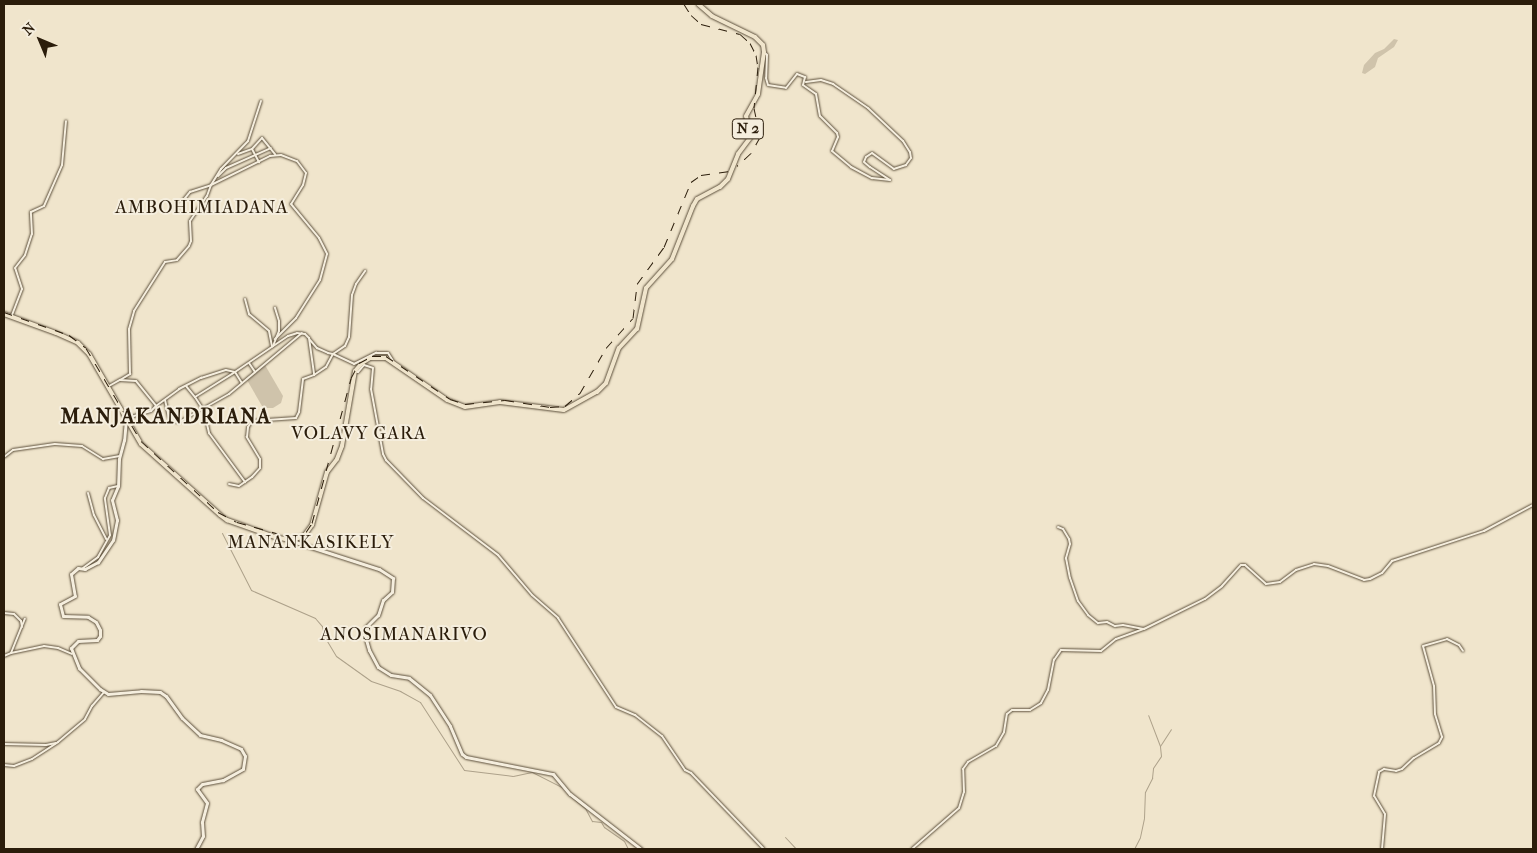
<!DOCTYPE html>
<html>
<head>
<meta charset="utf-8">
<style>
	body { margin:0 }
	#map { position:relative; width:1537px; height:853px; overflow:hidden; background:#f0e5cc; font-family:"IM FELL French Canon",serif }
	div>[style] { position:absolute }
	.green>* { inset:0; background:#cfc3ab }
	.stream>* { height:1px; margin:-0.5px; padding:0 0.5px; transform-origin:0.5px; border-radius:0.5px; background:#ada18a }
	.roads { filter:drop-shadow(0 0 1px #5c4f3b) drop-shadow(0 0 1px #5c4f3b) }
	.street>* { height:2px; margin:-1px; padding:0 1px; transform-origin:1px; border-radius:1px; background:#f5eede }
	.secondary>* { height:3px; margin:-1.5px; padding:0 1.5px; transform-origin:1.5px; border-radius:1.5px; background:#f5eede }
	.primary>* { height:4px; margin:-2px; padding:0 2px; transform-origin:2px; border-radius:2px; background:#f0e5cc }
	.rail>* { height:1px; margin-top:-0.5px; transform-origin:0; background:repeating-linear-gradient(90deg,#2b1d0b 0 9px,transparent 0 18px) }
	span { translate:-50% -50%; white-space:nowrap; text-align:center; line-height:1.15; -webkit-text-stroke:4px #f5eede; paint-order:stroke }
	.shield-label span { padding:1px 4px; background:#f5eede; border:1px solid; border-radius:4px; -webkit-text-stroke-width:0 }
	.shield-label { font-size:15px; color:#2b1d0b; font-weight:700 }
	.neighbourhood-label { font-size:18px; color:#2b1d0b; letter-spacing:1px }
	.district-label { font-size:21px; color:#2b1d0b; font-weight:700; letter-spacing:1px }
	.frame { position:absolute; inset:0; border:5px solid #2b1d0b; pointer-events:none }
	.north { position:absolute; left:15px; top:15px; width:50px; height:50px; -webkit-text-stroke:4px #f5eede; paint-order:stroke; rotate:315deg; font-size:14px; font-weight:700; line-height:20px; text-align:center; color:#2b1d0b }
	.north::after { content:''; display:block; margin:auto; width:18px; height:22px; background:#2b1d0b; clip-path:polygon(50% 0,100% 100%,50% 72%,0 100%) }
</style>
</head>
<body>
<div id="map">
	<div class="green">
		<i style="clip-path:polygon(1394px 39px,1398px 40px,1394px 47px,1378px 58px,1375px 67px,1365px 74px,1362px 73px,1364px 65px,1375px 53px,1384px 49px)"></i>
		<i style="clip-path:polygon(265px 365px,283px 396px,281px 403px,273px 408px,265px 408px,262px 406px,247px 380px)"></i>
	</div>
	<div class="stream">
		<i style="left:222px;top:533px;width:64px;rotate:63deg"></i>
		<i style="left:251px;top:590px;width:70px;rotate:23.6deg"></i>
		<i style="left:315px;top:618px;width:11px;rotate:49deg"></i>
		<i style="left:322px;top:626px;width:10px;rotate:79deg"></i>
		<i style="left:324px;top:636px;width:23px;rotate:59deg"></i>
		<i style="left:336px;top:656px;width:43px;rotate:35.5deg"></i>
		<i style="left:371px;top:681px;width:31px;rotate:19deg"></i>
		<i style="left:400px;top:691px;width:23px;rotate:29deg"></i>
		<i style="left:420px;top:702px;width:81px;rotate:57.1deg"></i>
		<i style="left:464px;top:770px;width:49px;rotate:7deg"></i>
		<i style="left:513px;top:776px;width:19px;rotate:-12deg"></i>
		<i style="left:532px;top:772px;width:35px;rotate:27deg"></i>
		<i style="left:1160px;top:746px;width:20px;rotate:-57deg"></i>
		<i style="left:567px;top:793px;width:23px;rotate:40deg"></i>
		<i style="left:585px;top:808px;width:15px;rotate:62deg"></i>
		<i style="left:592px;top:821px;width:9px;rotate:6deg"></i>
		<i style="left:601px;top:822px;width:6px;rotate:59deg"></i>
		<i style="left:604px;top:827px;width:24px;rotate:35deg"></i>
		<i style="left:624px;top:841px;width:9px;rotate:63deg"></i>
		<i style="left:785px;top:837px;width:16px;rotate:47deg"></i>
		<i style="left:1134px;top:849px;width:13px;rotate:-63deg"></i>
		<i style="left:1140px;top:837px;width:19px;rotate:-78deg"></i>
		<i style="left:1144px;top:818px;width:26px;rotate:-88deg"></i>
		<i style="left:1145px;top:792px;width:16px;rotate:-63deg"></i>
		<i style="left:1152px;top:778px;width:10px;rotate:-84deg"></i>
		<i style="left:1153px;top:768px;width:14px;rotate:-56deg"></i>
		<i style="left:1161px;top:756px;width:10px;rotate:-96deg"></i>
		<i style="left:1160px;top:746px;width:33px;rotate:-111deg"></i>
	</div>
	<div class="roads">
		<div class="street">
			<i style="left:764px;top:52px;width:4px;rotate:45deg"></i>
			<i style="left:767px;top:55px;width:23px;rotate:92deg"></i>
			<i style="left:766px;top:78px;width:7px;rotate:74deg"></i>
			<i style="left:768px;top:85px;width:18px;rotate:9deg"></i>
			<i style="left:786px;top:88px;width:18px;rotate:-52deg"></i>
			<i style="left:797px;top:74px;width:9px;rotate:21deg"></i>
			<i style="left:805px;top:77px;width:8px;rotate:104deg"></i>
			<i style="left:803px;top:85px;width:16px;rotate:35deg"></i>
			<i style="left:816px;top:94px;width:22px;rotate:80deg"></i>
			<i style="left:820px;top:116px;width:24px;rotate:45deg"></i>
			<i style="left:837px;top:133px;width:4px;rotate:76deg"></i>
			<i style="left:838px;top:137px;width:15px;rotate:113deg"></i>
			<i style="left:832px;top:151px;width:25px;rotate:40deg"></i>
			<i style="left:851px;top:167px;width:24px;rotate:28deg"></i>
			<i style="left:872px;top:178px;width:18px;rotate:6deg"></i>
			<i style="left:806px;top:82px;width:15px;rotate:-8deg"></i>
			<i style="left:821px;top:80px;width:13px;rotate:18deg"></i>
			<i style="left:833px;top:84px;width:42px;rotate:34.4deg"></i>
			<i style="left:868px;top:108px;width:48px;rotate:43.3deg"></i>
			<i style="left:903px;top:141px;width:13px;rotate:58deg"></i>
			<i style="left:910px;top:152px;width:6px;rotate:81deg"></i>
			<i style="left:911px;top:158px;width:9px;rotate:126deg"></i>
			<i style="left:906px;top:165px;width:13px;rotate:162deg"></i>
			<i style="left:894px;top:169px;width:27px;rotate:-144deg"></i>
			<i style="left:872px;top:153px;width:7px;rotate:146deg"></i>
			<i style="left:866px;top:157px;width:5px;rotate:112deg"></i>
			<i style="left:864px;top:162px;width:8px;rotate:40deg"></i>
			<i style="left:870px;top:167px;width:24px;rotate:33deg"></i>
			<i style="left:252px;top:149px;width:15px;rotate:62deg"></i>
			<i style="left:238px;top:154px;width:15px;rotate:-20deg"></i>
			<i style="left:252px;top:149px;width:15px;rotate:-48deg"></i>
			<i style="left:262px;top:138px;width:21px;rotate:51deg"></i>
			<i style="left:218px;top:176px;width:11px;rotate:-45deg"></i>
			<i style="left:226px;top:168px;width:49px;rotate:-24deg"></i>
			<i style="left:177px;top:208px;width:21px;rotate:-51deg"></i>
			<i style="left:190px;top:192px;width:22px;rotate:-18deg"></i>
			<i style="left:211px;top:185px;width:19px;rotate:-58deg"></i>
			<i style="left:221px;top:169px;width:39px;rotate:-46deg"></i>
			<i style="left:248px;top:141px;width:42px;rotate:-72deg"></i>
			<i style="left:245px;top:299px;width:16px;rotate:75deg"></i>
			<i style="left:249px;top:314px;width:26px;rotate:40deg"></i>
			<i style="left:269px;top:331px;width:16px;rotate:79deg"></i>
			<i style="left:12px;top:315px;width:28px;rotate:-69deg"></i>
			<i style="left:22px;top:289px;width:22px;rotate:-108deg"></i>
			<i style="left:15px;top:268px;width:16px;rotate:-52deg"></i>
			<i style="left:25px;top:255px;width:22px;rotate:-72deg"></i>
			<i style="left:32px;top:234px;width:22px;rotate:-93deg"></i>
			<i style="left:31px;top:212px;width:14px;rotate:-25deg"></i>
			<i style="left:44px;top:206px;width:45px;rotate:-66.3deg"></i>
			<i style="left:62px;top:165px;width:44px;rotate:-84.8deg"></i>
			<i style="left:310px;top:340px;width:11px;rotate:49deg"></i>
			<i style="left:317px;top:348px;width:12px;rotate:24deg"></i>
			<i style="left:328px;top:353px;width:5px;rotate:11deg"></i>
			<i style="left:333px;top:354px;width:14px;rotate:-34deg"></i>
			<i style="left:345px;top:346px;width:10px;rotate:-66deg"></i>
			<i style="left:349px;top:337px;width:42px;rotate:-85.9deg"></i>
			<i style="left:352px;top:295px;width:12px;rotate:-70deg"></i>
			<i style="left:356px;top:284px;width:16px;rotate:-55deg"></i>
			<i style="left:273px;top:346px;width:16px;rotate:-68deg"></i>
			<i style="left:279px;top:331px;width:10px;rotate:-90deg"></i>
			<i style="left:279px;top:321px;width:14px;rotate:-107deg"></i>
			<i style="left:249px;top:363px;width:11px;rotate:56deg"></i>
			<i style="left:355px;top:371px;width:3px;rotate:18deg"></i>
			<i style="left:358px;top:372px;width:9px;rotate:-49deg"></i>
			<i style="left:364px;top:365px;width:9px;rotate:18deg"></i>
			<i style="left:373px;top:368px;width:21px;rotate:95deg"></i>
			<i style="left:371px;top:389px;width:66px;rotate:79.5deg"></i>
			<i style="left:383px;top:454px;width:7px;rotate:63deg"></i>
			<i style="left:386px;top:460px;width:53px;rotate:45.8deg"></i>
			<i style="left:423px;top:498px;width:94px;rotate:37.2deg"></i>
			<i style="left:498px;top:555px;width:52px;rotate:49.6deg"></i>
			<i style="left:532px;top:595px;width:35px;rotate:41deg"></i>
			<i style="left:558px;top:618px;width:106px;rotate:56.9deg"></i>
			<i style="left:616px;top:707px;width:21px;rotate:23deg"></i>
			<i style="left:635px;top:715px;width:34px;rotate:38deg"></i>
			<i style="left:662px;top:736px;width:41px;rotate:55.9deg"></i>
			<i style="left:685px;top:770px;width:7px;rotate:27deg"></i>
			<i style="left:691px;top:773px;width:105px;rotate:46.2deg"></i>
			<i style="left:120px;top:380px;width:12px;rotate:-31deg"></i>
			<i style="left:130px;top:374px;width:45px;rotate:-91.3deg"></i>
			<i style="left:129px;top:329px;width:19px;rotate:-74deg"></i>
			<i style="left:134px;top:311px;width:58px;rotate:-57.7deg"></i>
			<i style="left:165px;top:262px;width:12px;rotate:-9deg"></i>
			<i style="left:177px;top:260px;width:18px;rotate:-49deg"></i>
			<i style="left:189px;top:246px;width:5px;rotate:-68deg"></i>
			<i style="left:191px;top:241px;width:20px;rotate:-93deg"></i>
			<i style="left:190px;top:221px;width:30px;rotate:-56deg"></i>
			<i style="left:207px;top:196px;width:12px;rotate:-70deg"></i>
			<i style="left:211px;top:185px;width:66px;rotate:-26.2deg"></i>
			<i style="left:270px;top:156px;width:11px;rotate:-5deg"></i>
			<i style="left:281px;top:155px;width:17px;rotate:21deg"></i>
			<i style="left:297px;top:161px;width:15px;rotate:53deg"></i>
			<i style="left:306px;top:173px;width:12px;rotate:104deg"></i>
			<i style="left:303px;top:185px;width:22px;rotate:122deg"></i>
			<i style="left:291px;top:204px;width:44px;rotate:50.5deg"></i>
			<i style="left:319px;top:238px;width:18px;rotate:63deg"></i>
			<i style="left:327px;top:254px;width:27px;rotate:105deg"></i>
			<i style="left:320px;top:280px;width:45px;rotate:122.3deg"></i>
			<i style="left:296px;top:318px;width:30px;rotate:135deg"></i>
			<i style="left:109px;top:386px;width:13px;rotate:-29deg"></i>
			<i style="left:120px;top:380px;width:16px;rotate:4deg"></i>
			<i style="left:136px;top:381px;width:32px;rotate:51deg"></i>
			<i style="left:156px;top:406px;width:29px;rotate:-36deg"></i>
			<i style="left:179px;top:389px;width:25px;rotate:-27deg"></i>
			<i style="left:201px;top:378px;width:26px;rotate:-18deg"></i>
			<i style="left:226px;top:370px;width:9px;rotate:13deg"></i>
			<i style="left:235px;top:372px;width:64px;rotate:-34.2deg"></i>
			<i style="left:288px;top:336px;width:9px;rotate:-18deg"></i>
			<i style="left:297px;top:333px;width:8px;rotate:7deg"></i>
			<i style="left:305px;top:334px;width:6px;rotate:45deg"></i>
			<i style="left:309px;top:338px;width:37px;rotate:82deg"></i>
			<i style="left:314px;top:375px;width:14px;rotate:-34deg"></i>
			<i style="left:326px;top:367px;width:15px;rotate:-62deg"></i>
			<i style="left:333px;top:354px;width:23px;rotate:25deg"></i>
			<i style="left:354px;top:364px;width:25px;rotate:-27deg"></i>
			<i style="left:376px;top:353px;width:12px"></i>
			<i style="left:388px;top:353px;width:9px;rotate:58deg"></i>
			<i style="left:186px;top:386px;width:14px;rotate:51deg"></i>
			<i style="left:195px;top:397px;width:47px;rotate:-32deg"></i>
			<i style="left:235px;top:372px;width:13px;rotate:58deg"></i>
			<i style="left:195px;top:397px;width:17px;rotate:57deg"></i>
			<i style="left:204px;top:411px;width:23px;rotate:77deg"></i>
			<i style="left:209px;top:433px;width:61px;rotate:53.7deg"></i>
			<i style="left:165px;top:400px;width:18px;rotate:77deg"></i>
			<i style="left:169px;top:418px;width:9px;rotate:27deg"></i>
			<i style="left:177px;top:422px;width:4px;rotate:-14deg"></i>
			<i style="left:181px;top:421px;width:55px;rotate:-29.4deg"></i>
			<i style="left:229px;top:394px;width:95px;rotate:-39.9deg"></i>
			<i style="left:127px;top:418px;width:25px;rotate:-16deg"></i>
			<i style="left:151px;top:411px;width:7px;rotate:-45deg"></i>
			<i style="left:4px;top:457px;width:11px;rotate:-38deg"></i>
			<i style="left:13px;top:450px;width:42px;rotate:-8.1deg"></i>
			<i style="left:55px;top:444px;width:27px;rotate:4deg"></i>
			<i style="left:82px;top:446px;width:25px;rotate:32deg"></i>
			<i style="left:103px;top:459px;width:17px;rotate:-10deg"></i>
			<i style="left:229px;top:484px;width:10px;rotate:11deg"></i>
			<i style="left:239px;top:486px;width:16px;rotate:-35deg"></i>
			<i style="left:252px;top:477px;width:12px;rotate:-48deg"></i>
			<i style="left:260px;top:468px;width:9px;rotate:-90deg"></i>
			<i style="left:260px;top:459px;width:26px;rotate:-121deg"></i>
			<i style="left:247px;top:437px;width:10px;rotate:-84deg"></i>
			<i style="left:248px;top:427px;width:7px;rotate:-56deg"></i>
			<i style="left:252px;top:421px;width:44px;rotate:-3.9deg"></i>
			<i style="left:296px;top:418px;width:7px;rotate:-63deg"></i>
			<i style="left:299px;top:412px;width:33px;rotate:-83deg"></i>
			<i style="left:303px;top:379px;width:12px;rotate:-20deg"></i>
			<i style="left:88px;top:493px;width:23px;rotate:75deg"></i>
			<i style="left:94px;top:515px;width:27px;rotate:63deg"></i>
			<i style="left:1058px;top:527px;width:5px;rotate:22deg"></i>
			<i style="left:1063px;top:529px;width:12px;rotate:59deg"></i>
			<i style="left:1069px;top:539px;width:5px;rotate:79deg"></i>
			<i style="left:1070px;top:544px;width:15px;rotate:106deg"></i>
			<i style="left:1066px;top:558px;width:20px;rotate:79deg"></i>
			<i style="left:1070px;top:578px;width:24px;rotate:71deg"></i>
			<i style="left:1078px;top:601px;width:17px;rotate:54deg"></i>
			<i style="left:1088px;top:615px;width:13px;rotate:39deg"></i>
			<i style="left:1098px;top:623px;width:9px;rotate:-6deg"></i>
			<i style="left:1107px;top:622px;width:9px;rotate:27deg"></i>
			<i style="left:1115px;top:626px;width:8px;rotate:-7deg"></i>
			<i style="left:1123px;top:625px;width:21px;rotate:11deg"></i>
			<i style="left:83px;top:568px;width:19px;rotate:-36deg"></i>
			<i style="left:98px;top:557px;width:25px;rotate:-61deg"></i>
			<i style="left:110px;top:535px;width:37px;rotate:-98deg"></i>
			<i style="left:105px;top:498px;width:11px;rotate:-68deg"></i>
			<i style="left:109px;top:488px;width:9px;rotate:-13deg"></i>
			<i style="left:4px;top:613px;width:10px;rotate:6deg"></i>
			<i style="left:14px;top:614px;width:10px;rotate:45deg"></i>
			<i style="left:21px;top:621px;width:6px;rotate:81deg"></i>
			<i style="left:11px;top:653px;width:37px;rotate:-68deg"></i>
			<i style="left:4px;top:656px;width:8px;rotate:-23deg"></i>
			<i style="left:11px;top:653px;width:34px;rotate:-12deg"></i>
			<i style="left:44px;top:646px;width:14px;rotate:8deg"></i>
			<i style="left:58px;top:648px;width:15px;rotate:23deg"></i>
			<i style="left:4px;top:744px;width:42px;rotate:1.4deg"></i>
			<i style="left:46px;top:745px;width:10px;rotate:-11deg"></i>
			<i style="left:4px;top:765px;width:10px;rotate:6deg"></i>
			<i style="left:14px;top:766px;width:19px;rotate:-21deg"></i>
			<i style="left:32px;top:759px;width:31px;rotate:-33deg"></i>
			<i style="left:58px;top:742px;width:35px;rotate:-40deg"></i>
			<i style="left:85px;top:719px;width:15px;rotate:-62deg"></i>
			<i style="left:92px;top:706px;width:18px;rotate:-49deg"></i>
			<i style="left:912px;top:849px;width:62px;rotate:-41.1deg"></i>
			<i style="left:959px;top:808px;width:17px;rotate:-73deg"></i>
			<i style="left:964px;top:792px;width:23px;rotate:-92deg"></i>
			<i style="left:963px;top:769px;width:9px;rotate:-54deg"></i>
			<i style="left:968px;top:762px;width:32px;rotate:-30deg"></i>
			<i style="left:996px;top:746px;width:16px;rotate:-60deg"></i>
			<i style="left:1004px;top:732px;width:18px;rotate:-81deg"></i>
			<i style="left:1007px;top:714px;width:6px;rotate:-39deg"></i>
			<i style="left:1012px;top:710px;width:18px"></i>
			<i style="left:1030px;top:710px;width:13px;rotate:-32deg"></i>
			<i style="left:1041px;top:703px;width:15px;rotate:-62deg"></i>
			<i style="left:1048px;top:690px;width:31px;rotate:-79deg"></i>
			<i style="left:1054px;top:660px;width:12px;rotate:-55deg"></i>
			<i style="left:1061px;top:650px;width:40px;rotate:1.4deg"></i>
			<i style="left:1101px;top:651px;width:19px;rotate:-39deg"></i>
			<i style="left:1116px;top:639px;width:30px;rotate:-20deg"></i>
			<i style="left:1144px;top:629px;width:68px;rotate:-26.2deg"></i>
			<i style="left:1205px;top:599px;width:21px;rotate:-37deg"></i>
			<i style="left:1222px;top:586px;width:28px;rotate:-48deg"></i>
			<i style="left:1241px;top:565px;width:4px"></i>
			<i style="left:1245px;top:565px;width:28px;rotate:42deg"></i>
			<i style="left:1266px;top:584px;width:14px;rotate:-8deg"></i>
			<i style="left:1280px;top:582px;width:20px;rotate:-37deg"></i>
			<i style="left:1296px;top:570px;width:19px;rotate:-18deg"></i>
			<i style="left:1314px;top:564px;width:14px;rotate:8deg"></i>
			<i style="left:1328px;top:566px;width:39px;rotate:21deg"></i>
			<i style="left:1364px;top:580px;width:6px;rotate:-9deg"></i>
			<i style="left:1370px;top:579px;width:13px;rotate:-27deg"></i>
			<i style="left:1382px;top:573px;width:16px;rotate:-50deg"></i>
			<i style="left:1392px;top:561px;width:97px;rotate:-18.1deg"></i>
			<i style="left:1484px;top:531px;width:55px;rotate:-28deg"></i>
			<i style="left:1382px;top:849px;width:35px;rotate:-85deg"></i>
			<i style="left:1385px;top:814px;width:21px;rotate:-121deg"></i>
			<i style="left:1374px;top:796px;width:25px;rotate:-78deg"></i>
			<i style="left:1379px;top:772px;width:6px;rotate:-31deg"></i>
			<i style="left:1384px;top:769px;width:12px;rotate:9deg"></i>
			<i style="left:1396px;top:771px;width:6px;rotate:-18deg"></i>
			<i style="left:1402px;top:769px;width:16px;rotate:-43deg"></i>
			<i style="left:1414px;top:758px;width:29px;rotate:-31deg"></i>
			<i style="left:1439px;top:743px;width:7px;rotate:-63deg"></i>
			<i style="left:1442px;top:737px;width:24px;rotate:-107deg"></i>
			<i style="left:1435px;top:714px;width:28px;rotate:-92deg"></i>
			<i style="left:1434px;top:686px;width:41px;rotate:-105.4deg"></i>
			<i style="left:1423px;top:646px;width:25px;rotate:-16deg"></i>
			<i style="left:1447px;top:639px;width:13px;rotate:27deg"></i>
			<i style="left:1459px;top:645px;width:7px;rotate:56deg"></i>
		</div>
		<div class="secondary">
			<i style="left:126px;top:419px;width:21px;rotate:95deg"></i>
			<i style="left:124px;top:440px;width:20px;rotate:105deg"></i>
			<i style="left:119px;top:459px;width:27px;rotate:92deg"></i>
			<i style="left:118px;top:486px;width:15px;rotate:113deg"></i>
			<i style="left:112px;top:500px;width:21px;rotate:76deg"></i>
			<i style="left:117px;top:520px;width:20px;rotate:101deg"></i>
			<i style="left:113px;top:540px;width:27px;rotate:124deg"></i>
			<i style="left:98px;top:562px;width:15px;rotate:152deg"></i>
			<i style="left:85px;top:569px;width:7px;rotate:-172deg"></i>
			<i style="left:78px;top:568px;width:9px;rotate:139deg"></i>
			<i style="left:71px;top:574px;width:22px;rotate:80deg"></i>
			<i style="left:75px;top:596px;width:17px;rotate:152deg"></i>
			<i style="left:60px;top:604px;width:12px;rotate:76deg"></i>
			<i style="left:63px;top:616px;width:25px;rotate:2deg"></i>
			<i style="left:88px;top:617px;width:9px;rotate:32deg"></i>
			<i style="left:96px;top:622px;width:9px;rotate:63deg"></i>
			<i style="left:100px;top:630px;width:6px;rotate:90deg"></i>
			<i style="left:100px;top:636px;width:5px;rotate:127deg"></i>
			<i style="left:97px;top:640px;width:19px;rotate:177deg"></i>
			<i style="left:78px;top:641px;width:10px;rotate:135deg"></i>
			<i style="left:71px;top:648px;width:22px;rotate:68deg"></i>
			<i style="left:79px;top:668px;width:30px;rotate:45deg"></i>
			<i style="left:100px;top:689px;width:9px;rotate:32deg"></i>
			<i style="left:108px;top:694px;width:33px;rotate:-5deg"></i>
			<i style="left:141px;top:691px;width:19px;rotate:3deg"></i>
			<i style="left:160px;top:692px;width:7px;rotate:34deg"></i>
			<i style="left:166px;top:696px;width:27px;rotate:54deg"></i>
			<i style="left:182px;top:718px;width:25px;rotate:43deg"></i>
			<i style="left:200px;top:735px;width:22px;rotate:13deg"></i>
			<i style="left:221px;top:740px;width:22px;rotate:24deg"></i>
			<i style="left:241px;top:749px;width:8px;rotate:60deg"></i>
			<i style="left:245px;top:756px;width:13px;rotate:99deg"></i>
			<i style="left:243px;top:769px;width:23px;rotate:151deg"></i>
			<i style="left:223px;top:780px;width:21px;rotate:169deg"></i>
			<i style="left:202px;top:784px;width:7px;rotate:135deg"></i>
			<i style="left:197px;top:789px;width:17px;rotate:54deg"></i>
			<i style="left:207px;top:803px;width:20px;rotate:105deg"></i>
			<i style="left:202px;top:822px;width:14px;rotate:86deg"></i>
			<i style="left:203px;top:836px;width:15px;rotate:118deg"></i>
			<i style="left:289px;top:540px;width:95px;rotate:17.9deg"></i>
			<i style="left:379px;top:569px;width:17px;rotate:33deg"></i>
			<i style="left:393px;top:578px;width:14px;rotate:94deg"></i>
			<i style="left:392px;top:592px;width:12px;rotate:138deg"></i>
			<i style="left:383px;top:600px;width:16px;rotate:108deg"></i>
			<i style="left:378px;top:615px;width:17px;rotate:135deg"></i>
			<i style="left:366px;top:627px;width:9px;rotate:96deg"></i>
			<i style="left:365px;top:636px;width:15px;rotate:74deg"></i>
			<i style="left:369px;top:650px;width:19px;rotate:62deg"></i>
			<i style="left:378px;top:667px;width:15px;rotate:32deg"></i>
			<i style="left:391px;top:675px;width:18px;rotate:9deg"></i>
			<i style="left:409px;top:678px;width:27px;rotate:39deg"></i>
			<i style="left:430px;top:695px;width:37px;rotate:57deg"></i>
			<i style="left:450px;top:726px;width:30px;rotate:67deg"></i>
			<i style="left:462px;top:754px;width:5px;rotate:37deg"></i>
			<i style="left:466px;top:757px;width:89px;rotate:11.1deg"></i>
			<i style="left:553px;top:774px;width:26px;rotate:50deg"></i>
			<i style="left:570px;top:794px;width:90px;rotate:37.8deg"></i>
		</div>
		<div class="primary">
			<i style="left:4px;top:314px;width:55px;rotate:20.1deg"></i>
			<i style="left:56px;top:333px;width:24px;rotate:24deg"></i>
			<i style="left:78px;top:343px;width:16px;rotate:45deg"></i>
			<i style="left:89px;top:354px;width:104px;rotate:60deg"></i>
			<i style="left:141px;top:444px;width:106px;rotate:41.9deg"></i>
			<i style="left:220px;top:515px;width:9px;rotate:36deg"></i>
			<i style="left:227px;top:520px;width:51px;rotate:19.5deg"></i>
			<i style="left:275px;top:537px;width:14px;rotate:12deg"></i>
			<i style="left:289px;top:540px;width:9px;rotate:-13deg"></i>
			<i style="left:298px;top:538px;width:6px;rotate:-18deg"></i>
			<i style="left:304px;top:536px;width:14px;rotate:-54deg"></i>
			<i style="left:312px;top:525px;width:55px;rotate:-74.2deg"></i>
			<i style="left:327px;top:472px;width:16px;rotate:-52deg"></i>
			<i style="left:337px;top:459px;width:14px;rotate:-69deg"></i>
			<i style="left:342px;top:446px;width:76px;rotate:-80.2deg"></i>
			<i style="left:355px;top:371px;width:11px;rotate:-49deg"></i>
			<i style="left:362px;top:363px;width:9px;rotate:-32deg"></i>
			<i style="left:370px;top:358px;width:16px"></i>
			<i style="left:386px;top:358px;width:74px;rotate:34.5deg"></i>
			<i style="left:447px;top:400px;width:19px;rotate:21deg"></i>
			<i style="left:465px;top:407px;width:35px;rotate:-8deg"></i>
			<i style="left:500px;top:402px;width:64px;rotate:7.1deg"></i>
			<i style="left:564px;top:410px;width:38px;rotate:-29deg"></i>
			<i style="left:597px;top:392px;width:13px;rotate:-45deg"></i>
			<i style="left:606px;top:383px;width:37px;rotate:-70deg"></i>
			<i style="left:619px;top:348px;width:26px;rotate:-47deg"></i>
			<i style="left:637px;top:329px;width:42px;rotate:-77.6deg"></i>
			<i style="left:646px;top:288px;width:39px;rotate:-48deg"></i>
			<i style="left:672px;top:259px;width:57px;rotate:-68.4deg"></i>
			<i style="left:693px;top:206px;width:8px;rotate:-60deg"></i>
			<i style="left:697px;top:199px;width:26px;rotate:-28deg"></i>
			<i style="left:720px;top:187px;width:11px;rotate:-45deg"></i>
			<i style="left:728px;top:179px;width:27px;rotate:-68deg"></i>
			<i style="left:738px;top:154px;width:20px;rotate:-53deg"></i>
			<i style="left:750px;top:138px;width:22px;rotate:-100deg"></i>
			<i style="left:746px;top:116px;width:25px;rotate:-61deg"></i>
			<i style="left:758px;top:94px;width:42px;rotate:-81.9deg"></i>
			<i style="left:764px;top:52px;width:7px;rotate:-98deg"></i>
			<i style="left:763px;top:45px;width:11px;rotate:-135deg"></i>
			<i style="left:755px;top:37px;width:48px;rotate:-154deg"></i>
			<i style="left:712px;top:16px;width:18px;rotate:-139deg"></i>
		</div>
	</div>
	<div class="rail">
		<i style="left:684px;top:4px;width:13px;rotate:58deg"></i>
		<i style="left:691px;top:15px;width:13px;rotate:42deg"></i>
		<i style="left:701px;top:24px;width:40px;rotate:14.4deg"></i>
		<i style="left:740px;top:34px;width:13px;rotate:42deg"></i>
		<i style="left:750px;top:43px;width:13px;rotate:63deg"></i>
		<i style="left:756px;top:55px;width:12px;rotate:81deg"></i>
		<i style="left:758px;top:67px;width:41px;rotate:95.6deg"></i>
		<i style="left:754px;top:108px;width:30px;rotate:78deg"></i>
		<i style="left:760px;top:137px;width:18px;rotate:119deg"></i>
		<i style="left:751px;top:153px;width:19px;rotate:137deg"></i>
		<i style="left:4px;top:312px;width:69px;rotate:19.5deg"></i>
		<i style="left:69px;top:335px;width:21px;rotate:37deg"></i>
		<i style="left:86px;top:348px;width:108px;rotate:59.4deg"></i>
		<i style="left:141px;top:441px;width:105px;rotate:42.7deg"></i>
		<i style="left:218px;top:512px;width:21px;rotate:28deg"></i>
		<i style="left:237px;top:522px;width:59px;rotate:15.7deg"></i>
		<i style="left:294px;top:538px;width:13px;rotate:-27deg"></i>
		<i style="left:306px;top:532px;width:11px;rotate:-56deg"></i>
		<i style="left:312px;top:523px;width:150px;rotate:-74.9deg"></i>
		<i style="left:351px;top:378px;width:17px;rotate:-62deg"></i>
		<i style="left:359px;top:363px;width:15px;rotate:-28deg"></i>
		<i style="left:372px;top:356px;width:14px"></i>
		<i style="left:386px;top:356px;width:77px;rotate:33.9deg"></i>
		<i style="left:450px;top:399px;width:16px;rotate:18deg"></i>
		<i style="left:465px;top:404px;width:40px;rotate:-5.7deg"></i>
		<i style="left:505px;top:400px;width:46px;rotate:8.8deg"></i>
		<i style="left:550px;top:407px;width:15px;rotate:-4deg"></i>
		<i style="left:565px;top:406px;width:20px;rotate:-41deg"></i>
		<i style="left:580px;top:393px;width:52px;rotate:-60deg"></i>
		<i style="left:606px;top:348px;width:40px;rotate:-48deg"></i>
		<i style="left:633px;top:318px;width:34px;rotate:-83deg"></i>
		<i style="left:637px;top:284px;width:46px;rotate:-53.9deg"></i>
		<i style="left:664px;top:247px;width:70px;rotate:-67.4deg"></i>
		<i style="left:691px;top:182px;width:12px;rotate:-35deg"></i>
		<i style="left:701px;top:175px;width:29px;rotate:-8deg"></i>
	</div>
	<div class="shield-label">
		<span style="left:748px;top:129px">N 2</span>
	</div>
	<div class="neighbourhood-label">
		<span style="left:202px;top:208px">AMBOHIMIADANA</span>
		<span style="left:359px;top:434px">VOLAVY GARA</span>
		<span style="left:311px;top:543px">MANANKASIKELY</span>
		<span style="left:404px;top:635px">ANOSIMANARIVO</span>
	</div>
	<div class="district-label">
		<span style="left:166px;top:416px">MANJAKANDRIANA</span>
	</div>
	<div class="frame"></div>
	<div class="north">N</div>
</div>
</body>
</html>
